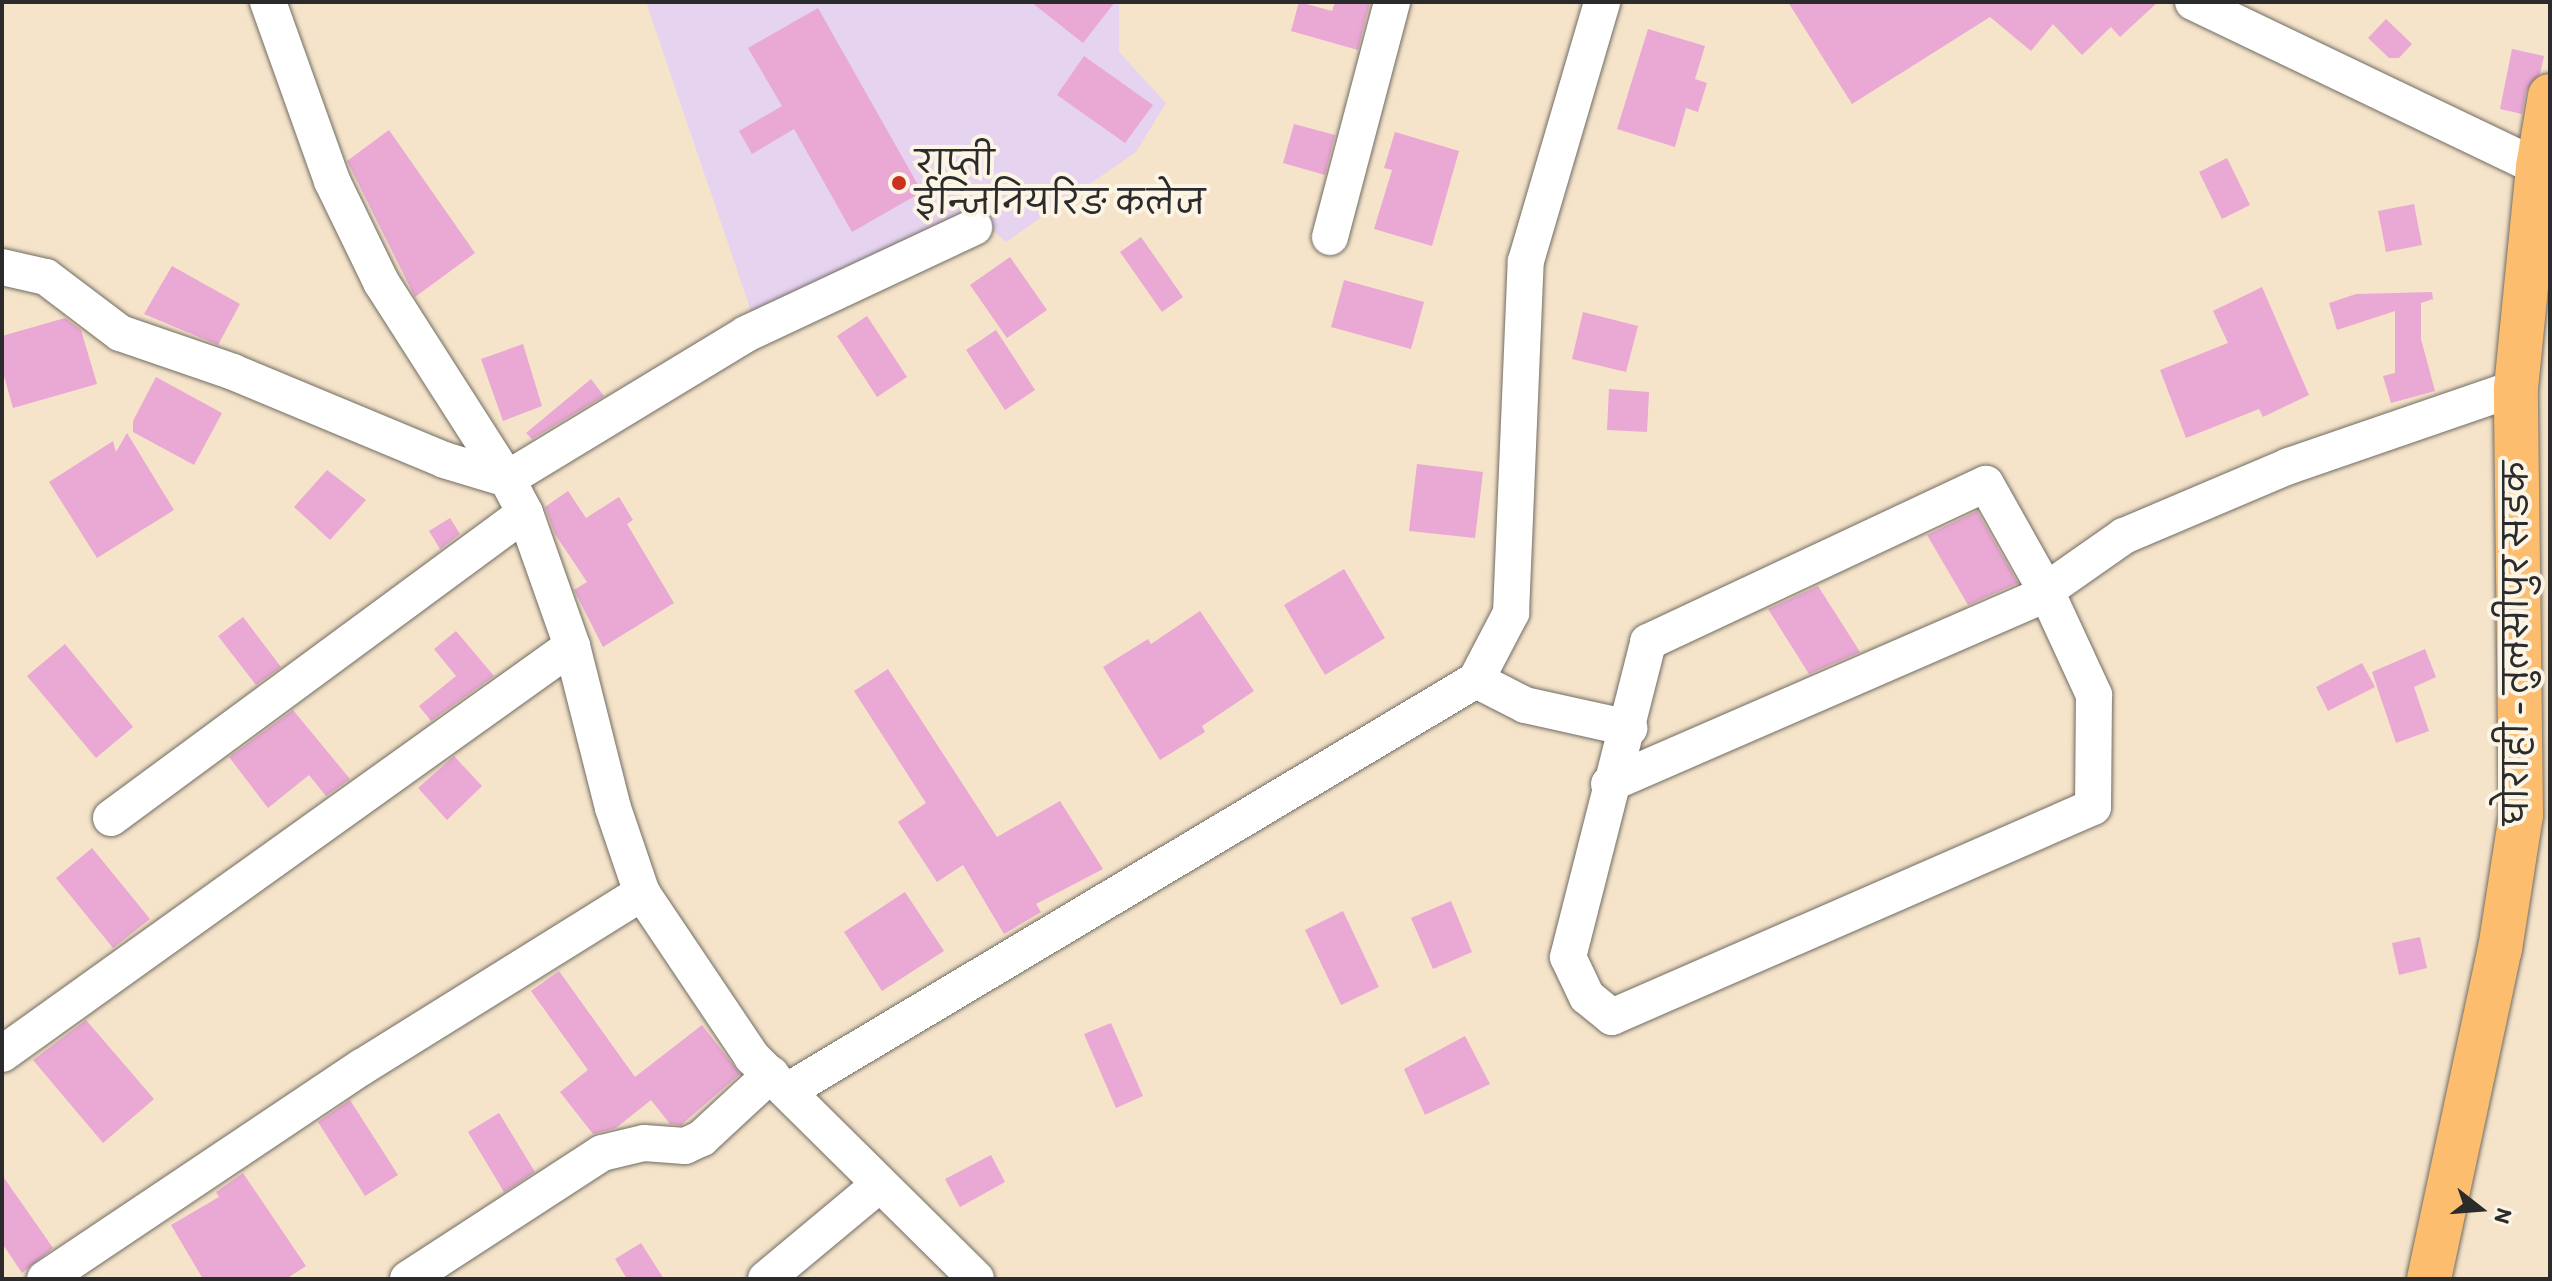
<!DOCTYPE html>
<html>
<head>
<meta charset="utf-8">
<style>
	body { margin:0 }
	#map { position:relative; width:2552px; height:1281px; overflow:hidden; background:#f5e4ca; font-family:Itim,"Playpen Sans Deva",sans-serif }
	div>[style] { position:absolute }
	.built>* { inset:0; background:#e6d3f0 }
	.building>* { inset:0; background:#eaa8d4 }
	.roads { filter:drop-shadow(0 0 2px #726c63) drop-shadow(0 0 2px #726c63) }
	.minor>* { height:36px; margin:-18px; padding:0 18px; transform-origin:18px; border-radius:18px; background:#fff }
	.primary>* { height:44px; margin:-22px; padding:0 22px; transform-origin:22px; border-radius:22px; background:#fcbd6f }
	.dots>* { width:22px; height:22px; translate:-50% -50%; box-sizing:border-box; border:4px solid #fcf5e5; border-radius:50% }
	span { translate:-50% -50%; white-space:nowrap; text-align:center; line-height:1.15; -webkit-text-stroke:8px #fcf5e5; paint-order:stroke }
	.poi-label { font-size:34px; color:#2b2b2b }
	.left { translate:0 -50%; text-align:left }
	.street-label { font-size:34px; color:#2b2b2b }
	.frame { position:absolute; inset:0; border:4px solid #2b2b2b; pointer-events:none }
	.north { position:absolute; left:2440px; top:1169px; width:80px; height:80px; -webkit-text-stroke:6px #fcf5e5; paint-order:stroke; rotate:107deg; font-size:22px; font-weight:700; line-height:32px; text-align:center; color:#2b2b2b }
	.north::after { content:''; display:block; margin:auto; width:28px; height:36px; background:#2b2b2b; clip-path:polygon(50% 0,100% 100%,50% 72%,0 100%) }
</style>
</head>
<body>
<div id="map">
	<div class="built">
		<i style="clip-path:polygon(646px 2px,1119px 2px,1119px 52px,1166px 103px,1136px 152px,1006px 242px,975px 215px,751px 311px)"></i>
	</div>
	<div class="building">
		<i style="clip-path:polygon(1031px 2px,1115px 2px,1083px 43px)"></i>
		<i style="clip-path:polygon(1299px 2px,1332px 11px,1335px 2px,1370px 2px,1358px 50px,1291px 31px)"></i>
		<i style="clip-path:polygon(1788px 2px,2158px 2px,2120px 37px,2111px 27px,2082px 55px,2053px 24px,2031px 51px,1990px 17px,1852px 104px)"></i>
		<i style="clip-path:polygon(818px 8px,922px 192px,852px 232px,794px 129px,752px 154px,739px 131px,782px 106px,748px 48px)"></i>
		<i style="clip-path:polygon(2386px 19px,2412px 44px,2399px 58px,2389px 58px,2368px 38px)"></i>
		<i style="clip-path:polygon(1648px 29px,1705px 46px,1695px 79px,1707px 83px,1698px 112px,1686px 108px,1675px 147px,1617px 129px)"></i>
		<i style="clip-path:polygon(2512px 49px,2544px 56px,2540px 74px,2526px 91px,2522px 114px,2500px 109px)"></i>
		<i style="clip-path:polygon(1084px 56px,1153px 105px,1125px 143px,1057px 95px)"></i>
		<i style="clip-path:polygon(1294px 124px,1335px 135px,1325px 175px,1283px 163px)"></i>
		<i style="clip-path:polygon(389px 130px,475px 253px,415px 297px,347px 161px)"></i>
		<i style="clip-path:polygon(1395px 132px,1459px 151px,1432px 246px,1374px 229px,1392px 170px,1384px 168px)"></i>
		<i style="clip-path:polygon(2227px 158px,2250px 205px,2222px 219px,2199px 172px)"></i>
		<i style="clip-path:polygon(2414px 204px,2422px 245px,2386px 252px,2378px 211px)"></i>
		<i style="clip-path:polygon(1141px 237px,1183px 297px,1162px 312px,1120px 252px)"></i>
		<i style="clip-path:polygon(1010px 257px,1047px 310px,1007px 338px,970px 285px)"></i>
		<i style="clip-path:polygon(172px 266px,240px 304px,218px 345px,144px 314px)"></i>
		<i style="clip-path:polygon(1344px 280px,1424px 302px,1411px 349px,1331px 327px)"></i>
		<i style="clip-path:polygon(2262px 287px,2309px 395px,2263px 417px,2259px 409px,2186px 438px,2160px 370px,2228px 343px,2213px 311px)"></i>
		<i style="clip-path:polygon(2432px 292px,2433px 299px,2421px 303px,2421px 339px,2435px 391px,2391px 403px,2383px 376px,2395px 373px,2395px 311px,2337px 330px,2329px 303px,2356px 294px)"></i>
		<i style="clip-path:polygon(1583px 312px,1638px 326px,1626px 372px,1572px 359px)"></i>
		<i style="clip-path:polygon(867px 316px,907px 377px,877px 397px,837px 336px)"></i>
		<i style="clip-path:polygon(65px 318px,81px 330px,97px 384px,13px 408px,2px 369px,2px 336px)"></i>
		<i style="clip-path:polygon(996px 330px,1035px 390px,1005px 410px,966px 350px)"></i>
		<i style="clip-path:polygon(523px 344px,542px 406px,503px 421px,481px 359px)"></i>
		<i style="clip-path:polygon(156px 377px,222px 413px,194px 465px,133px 432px,133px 421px)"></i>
		<i style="clip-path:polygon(591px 379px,604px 396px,532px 439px,526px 433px)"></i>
		<i style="clip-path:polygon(1609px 389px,1649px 392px,1647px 432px,1607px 430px)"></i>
		<i style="clip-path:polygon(127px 433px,174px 510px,97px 558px,49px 482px,113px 441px,116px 452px)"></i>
		<i style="clip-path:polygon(1417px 464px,1483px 472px,1475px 538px,1409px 531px)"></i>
		<i style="clip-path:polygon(327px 470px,366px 500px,330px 540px,294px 507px)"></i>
		<i style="clip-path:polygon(568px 491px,586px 518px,619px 497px,633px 520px,627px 524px,674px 603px,603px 647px,574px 590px,587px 582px,555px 534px,545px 507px)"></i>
		<i style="clip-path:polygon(1977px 511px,2018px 583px,1968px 605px,1927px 535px)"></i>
		<i style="clip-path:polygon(450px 518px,460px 534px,430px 557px,440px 549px,429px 531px)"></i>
		<i style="clip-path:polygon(1344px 569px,1385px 638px,1325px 675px,1284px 605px)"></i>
		<i style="clip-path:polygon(1818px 586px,1860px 652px,1809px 674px,1768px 609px)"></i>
		<i style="clip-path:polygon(1200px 611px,1254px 691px,1202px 726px,1205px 732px,1160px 760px,1103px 667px,1148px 639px,1151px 644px)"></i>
		<i style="clip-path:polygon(243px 617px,281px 667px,256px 685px,218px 636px)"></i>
		<i style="clip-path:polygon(456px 631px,494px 676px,431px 721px,419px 706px,456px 676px,434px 649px)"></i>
		<i style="clip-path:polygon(65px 644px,133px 727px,96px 758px,27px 676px)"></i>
		<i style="clip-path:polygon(2425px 649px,2436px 677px,2414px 687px,2429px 731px,2396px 743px,2372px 672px)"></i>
		<i style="clip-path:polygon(2362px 663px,2375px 687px,2328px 711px,2316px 687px)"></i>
		<i style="clip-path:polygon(888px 669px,997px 837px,1060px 801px,1103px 869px,1036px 904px,1041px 912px,1004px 934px,963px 865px,937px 882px,898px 822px,926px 803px,854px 691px)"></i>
		<i style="clip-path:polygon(293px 710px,350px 779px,326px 796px,309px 775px,268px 808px,229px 757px)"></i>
		<i style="clip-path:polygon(454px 756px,482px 786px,447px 820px,418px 788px)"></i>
		<i style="clip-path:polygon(92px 848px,150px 919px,113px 948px,56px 878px)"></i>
		<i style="clip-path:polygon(905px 892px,944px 951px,882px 991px,844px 932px)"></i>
		<i style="clip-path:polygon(1451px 901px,1472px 952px,1433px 969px,1411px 918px)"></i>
		<i style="clip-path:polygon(1343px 911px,1379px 987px,1341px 1005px,1305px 930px)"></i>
		<i style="clip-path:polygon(2420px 937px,2427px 968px,2399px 975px,2392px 943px)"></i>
		<i style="clip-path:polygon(559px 971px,635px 1077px,702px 1025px,740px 1074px,681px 1125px,670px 1124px,651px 1100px,616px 1128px,593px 1134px,560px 1092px,588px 1070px,531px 991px)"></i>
		<i style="clip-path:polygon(86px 1020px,154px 1099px,103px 1143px,33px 1060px)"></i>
		<i style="clip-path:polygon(1111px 1023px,1143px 1096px,1116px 1108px,1084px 1034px)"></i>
		<i style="clip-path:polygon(1465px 1036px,1490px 1084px,1425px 1115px,1404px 1069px)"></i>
		<i style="clip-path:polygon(350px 1100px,398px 1175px,365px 1196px,318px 1122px)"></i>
		<i style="clip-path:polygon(499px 1113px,535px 1172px,504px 1192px,468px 1132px)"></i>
		<i style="clip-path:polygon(991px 1155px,1005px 1182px,960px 1207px,945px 1179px)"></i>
		<i style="clip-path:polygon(243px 1173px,306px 1266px,286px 1279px,203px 1279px,171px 1225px,219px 1197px,216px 1192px)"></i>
		<i style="clip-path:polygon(2px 1175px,53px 1248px,22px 1273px,2px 1243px)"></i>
		<i style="clip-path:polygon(641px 1243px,664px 1279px,627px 1279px,615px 1259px)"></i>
	</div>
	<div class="roads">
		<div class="minor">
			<i style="left:268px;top:2px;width:190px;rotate:70.3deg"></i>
			<i style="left:332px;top:181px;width:112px;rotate:64.1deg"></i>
			<i style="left:381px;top:282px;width:234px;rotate:57.4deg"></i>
			<i style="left:507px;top:479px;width:280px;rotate:-31.2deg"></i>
			<i style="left:746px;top:334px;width:252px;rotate:-25.1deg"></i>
			<i style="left:2193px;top:2px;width:382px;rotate:25.6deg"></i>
			<i style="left:1330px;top:237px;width:243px;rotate:-75.2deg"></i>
			<i style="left:2px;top:267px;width:45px;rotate:12.8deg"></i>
			<i style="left:46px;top:277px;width:93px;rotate:37.1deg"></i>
			<i style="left:120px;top:333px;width:120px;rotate:19deg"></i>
			<i style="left:233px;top:372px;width:229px;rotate:22.6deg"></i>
			<i style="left:444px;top:460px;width:66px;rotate:16.8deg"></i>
			<i style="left:507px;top:479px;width:38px;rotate:62deg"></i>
			<i style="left:525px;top:513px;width:141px;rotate:70.5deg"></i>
			<i style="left:572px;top:646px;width:167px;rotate:75.8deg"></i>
			<i style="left:613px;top:808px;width:90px;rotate:71.2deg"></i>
			<i style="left:642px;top:893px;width:197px;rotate:56.1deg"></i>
			<i style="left:752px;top:1057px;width:315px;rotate:44.7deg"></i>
			<i style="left:1986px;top:484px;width:123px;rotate:60.7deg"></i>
			<i style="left:2046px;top:591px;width:115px;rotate:65.2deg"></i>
			<i style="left:2094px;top:695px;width:112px;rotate:90.5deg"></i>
			<i style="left:2093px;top:807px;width:525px;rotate:156.41deg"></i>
			<i style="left:1612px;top:1017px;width:32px;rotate:-141deg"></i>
			<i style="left:1587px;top:997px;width:44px;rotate:-115.4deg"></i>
			<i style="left:1568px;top:957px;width:325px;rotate:-75.7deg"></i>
			<i style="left:1648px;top:642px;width:373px;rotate:-25.1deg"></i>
			<i style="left:1476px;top:680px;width:76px;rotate:-62.4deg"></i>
			<i style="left:1511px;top:613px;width:352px;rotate:-87.6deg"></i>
			<i style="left:1526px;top:261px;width:270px;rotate:-73.6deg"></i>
			<i style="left:1609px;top:784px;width:464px;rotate:-23.5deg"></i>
			<i style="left:2034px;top:599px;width:110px;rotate:-35deg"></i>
			<i style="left:2124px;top:536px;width:179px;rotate:-23deg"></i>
			<i style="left:2289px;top:466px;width:240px;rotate:-19deg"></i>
			<i style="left:111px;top:818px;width:514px;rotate:-36.38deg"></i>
			<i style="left:2px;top:1054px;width:701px;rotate:-35.59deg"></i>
			<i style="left:789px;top:1090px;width:800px;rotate:-30.83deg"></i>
			<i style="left:1476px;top:680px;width:55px;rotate:27deg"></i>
			<i style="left:1525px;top:705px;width:107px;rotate:12.5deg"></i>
			<i style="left:45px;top:1279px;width:381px;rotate:-33.8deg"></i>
			<i style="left:362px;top:1067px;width:330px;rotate:-31.9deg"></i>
			<i style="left:408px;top:1279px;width:231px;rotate:-33deg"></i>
			<i style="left:602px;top:1153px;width:43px;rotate:-13.4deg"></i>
			<i style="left:644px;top:1143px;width:41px;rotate:4.2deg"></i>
			<i style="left:685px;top:1146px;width:19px;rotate:-25deg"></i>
			<i style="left:702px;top:1138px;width:94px;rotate:-42.8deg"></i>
			<i style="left:766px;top:1279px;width:147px;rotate:-39.8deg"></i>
		</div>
		<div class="primary">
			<i style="left:2429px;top:1279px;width:338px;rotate:-77.9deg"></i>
			<i style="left:2500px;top:949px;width:136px;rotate:-81.1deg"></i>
			<i style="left:2521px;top:815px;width:427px;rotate:-90.7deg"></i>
			<i style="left:2516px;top:388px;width:222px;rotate:-84.3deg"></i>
			<i style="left:2538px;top:167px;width:72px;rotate:-80.4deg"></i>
		</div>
	</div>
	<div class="dots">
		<i style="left:899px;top:183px;background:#c8321e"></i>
	</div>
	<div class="poi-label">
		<span class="left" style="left:915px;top:183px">राप्ती<br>ईन्जिनियरिङ कलेज</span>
	</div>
	<div class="street-label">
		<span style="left:2517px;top:643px;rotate:-90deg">घोराही - तुलसीपुर सडक</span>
	</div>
	<div class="frame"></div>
	<div class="north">N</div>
</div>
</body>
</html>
